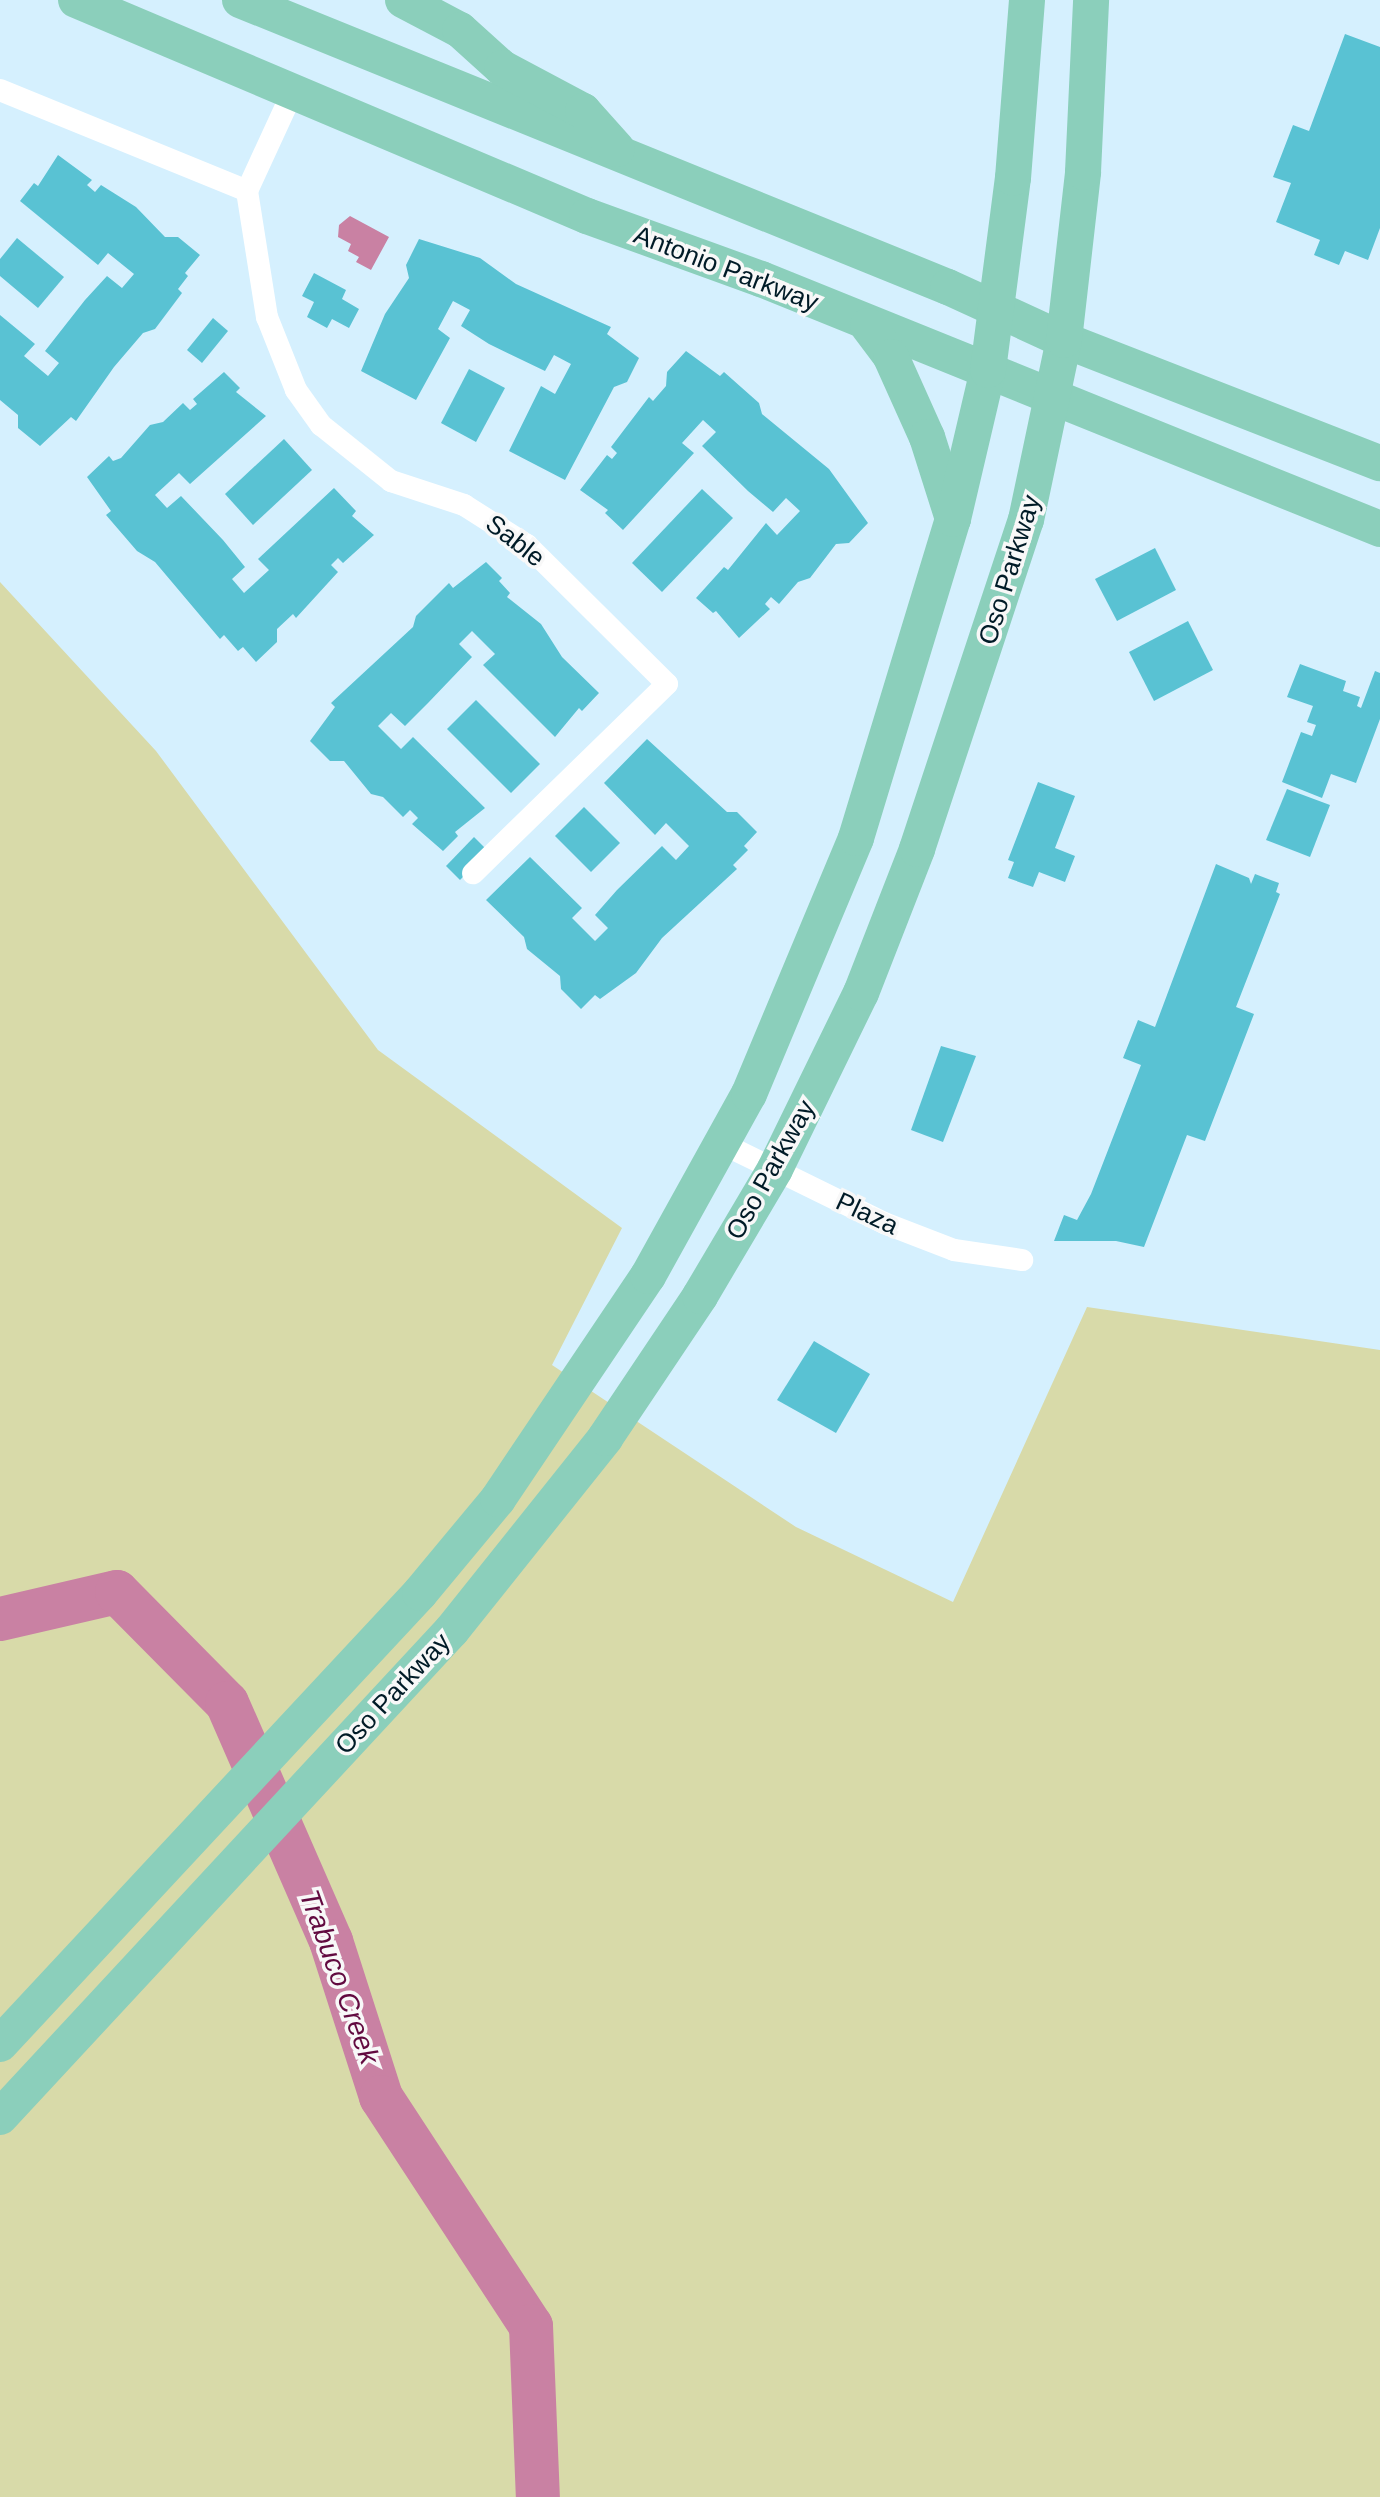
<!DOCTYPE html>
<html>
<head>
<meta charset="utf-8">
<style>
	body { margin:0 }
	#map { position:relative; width:1380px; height:2497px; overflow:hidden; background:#d5f0fe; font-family:Helvetica,sans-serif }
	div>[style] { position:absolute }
	.green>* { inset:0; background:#d8daa9 }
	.water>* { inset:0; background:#c981a3 }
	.river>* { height:44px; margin:-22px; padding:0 22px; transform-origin:22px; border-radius:22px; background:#c981a3 }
	.building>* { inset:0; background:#59c2d3 }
	.minor>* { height:22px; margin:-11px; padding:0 11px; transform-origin:11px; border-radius:11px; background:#fff }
	.primary>* { height:36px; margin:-18px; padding:0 18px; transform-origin:18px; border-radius:18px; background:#8bcfbb }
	span { translate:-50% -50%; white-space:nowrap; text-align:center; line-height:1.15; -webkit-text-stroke:7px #f8f8f8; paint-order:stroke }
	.street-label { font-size:26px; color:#001b27 }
	.water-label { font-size:28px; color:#620a40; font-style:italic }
</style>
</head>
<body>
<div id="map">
	<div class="green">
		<i style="clip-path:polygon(0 582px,156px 751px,378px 1050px,622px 1228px,552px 1365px,796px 1527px,953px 1602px,1087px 1307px,1380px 1350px,1380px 2497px,0 2497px)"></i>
	</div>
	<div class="water">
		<i style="clip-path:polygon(350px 216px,389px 237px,371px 270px,356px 262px,359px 257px,348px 251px,351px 244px,338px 237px,339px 225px)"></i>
	</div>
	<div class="river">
		<i style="left:0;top:1619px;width:120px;rotate:-13deg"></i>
		<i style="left:117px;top:1592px;width:156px;rotate:45.3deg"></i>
		<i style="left:227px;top:1703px;width:260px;rotate:66.4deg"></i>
		<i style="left:331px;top:1941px;width:164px;rotate:72.2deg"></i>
		<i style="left:381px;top:2097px;width:274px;rotate:56.8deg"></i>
		<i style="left:531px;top:2326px;width:171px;rotate:87.7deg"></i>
	</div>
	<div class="building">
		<i style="clip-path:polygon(1345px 34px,1380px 47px,1380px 228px,1368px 260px,1345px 251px,1339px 265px,1314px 255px,1320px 240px,1276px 222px,1291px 183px,1273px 177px,1293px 125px,1309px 131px)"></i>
		<i style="clip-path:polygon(58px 155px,92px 180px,87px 185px,95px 192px,101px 185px,136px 207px,165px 237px,178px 237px,200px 255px,185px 273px,188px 276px,178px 289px,182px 293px,155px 329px,143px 333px,114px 367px,76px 421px,71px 417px,40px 446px,18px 428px,18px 415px,0 400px,0 315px,35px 344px,24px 356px,48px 376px,59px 363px,45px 351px,85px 300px,107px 276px,122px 288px,134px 274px,108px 253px,98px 265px,20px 201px,34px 183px,38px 186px)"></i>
		<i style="clip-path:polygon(17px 238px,64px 277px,38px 308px,0 276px,0 259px)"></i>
		<i style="clip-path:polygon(419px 239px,480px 258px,516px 284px,611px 327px,607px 334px,639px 358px,627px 382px,614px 387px,565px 480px,509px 451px,541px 386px,555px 394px,571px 364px,554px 355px,545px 371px,489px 344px,461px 326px,470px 310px,453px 301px,438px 329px,450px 338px,416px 400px,361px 371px,385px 314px,409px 278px,406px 265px)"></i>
		<i style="clip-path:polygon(314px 273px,346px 290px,342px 299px,359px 309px,349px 328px,332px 319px,327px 328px,307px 317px,314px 302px,302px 296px)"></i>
		<i style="clip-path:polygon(213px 318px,228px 331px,202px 363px,187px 350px)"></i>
		<i style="clip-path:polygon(686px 351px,720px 376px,724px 372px,759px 403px,762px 414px,829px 469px,868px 523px,849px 543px,836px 544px,810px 578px,798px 582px,779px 604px,771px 597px,765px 604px,770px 609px,739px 638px,716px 611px,713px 613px,696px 598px,724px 567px,728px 570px,766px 523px,777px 535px,800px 511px,786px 498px,773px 512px,748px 491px,702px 446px,716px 432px,703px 420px,682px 443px,694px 453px,623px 530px,605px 513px,608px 510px,580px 490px,607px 455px,612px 459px,617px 453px,611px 447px,649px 397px,653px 401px,666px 386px,667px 372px)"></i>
		<i style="clip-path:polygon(469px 369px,505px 388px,476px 442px,441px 423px)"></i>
		<i style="clip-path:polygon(224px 372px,240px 388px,236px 392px,266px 416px,190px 484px,179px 473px,155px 495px,167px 508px,181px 496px,223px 540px,245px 567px,232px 579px,244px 593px,269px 570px,258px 559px,334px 488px,356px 511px,352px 516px,374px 535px,343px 563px,338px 558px,331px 565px,338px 572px,296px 618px,293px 614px,277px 629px,277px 642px,256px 662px,243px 647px,238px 651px,224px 635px,220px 639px,155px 562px,137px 551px,106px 515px,111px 511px,87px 477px,109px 456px,113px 461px,121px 458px,150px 425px,163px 422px,183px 403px,190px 410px,197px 404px,193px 399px)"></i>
		<i style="clip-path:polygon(284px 439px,312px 470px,253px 525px,225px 494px)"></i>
		<i style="clip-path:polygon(702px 489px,733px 518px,662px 592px,632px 563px)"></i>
		<i style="clip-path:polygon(1155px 548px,1176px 590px,1117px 621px,1095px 579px)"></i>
		<i style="clip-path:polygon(486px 562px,502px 578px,499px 581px,510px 593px,507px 597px,541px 624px,562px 657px,599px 693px,582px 711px,579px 708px,555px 737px,483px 665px,495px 654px,472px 631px,459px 644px,472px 657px,428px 703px,405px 726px,391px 713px,378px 726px,401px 749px,413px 737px,485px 808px,455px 832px,458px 836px,443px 851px,412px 824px,418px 818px,410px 810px,403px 817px,383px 797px,371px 794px,344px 761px,330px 761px,310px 741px,335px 707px,331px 703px,413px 627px,416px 616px,449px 583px,453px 588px)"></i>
		<i style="clip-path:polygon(1188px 621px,1213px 670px,1154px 701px,1129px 652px)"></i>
		<i style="clip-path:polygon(1300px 664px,1346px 681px,1343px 691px,1360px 697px,1357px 706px,1361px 708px,1375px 671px,1380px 673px,1380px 719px,1356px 783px,1331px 774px,1322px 798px,1282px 782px,1301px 732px,1312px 736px,1316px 725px,1307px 722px,1313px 706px,1287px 697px)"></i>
		<i style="clip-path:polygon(476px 700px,540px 764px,511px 793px,447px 729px)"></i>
		<i style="clip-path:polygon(647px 739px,727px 812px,737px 812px,757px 832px,744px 846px,748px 850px,733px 865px,737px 869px,662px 938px,636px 973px,600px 999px,595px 995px,581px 1009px,561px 989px,560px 976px,527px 949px,524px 937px,486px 900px,530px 857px,582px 908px,572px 918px,595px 941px,608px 928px,595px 915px,617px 890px,662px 846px,676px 860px,689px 846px,666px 823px,655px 835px,604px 783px)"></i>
		<i style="clip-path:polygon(1038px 782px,1075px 796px,1055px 848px,1075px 856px,1065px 882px,1039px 872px,1033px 887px,1008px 878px,1014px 862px,1008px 860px)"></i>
		<i style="clip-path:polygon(1287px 789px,1330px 805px,1310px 857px,1266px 840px)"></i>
		<i style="clip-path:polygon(584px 807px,620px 843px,591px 872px,555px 836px)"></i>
		<i style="clip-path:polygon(474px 837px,488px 851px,460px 880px,446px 866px)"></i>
		<i style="clip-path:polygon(1216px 864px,1249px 878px,1251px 884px,1255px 874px,1279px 883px,1276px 892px,1280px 894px,1236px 1007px,1254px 1014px,1205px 1141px,1187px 1135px,1144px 1247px,1116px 1241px,1054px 1241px,1064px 1215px,1077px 1220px,1091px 1194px,1141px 1065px,1123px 1058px,1138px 1020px,1155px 1027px)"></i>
		<i style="clip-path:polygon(941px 1046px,976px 1056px,943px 1142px,911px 1130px)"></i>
		<i style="clip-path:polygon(814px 1341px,870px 1374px,836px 1433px,777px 1400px)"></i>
	</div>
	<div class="minor">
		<i style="left:0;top:90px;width:267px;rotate:22.2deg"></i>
		<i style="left:247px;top:191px;width:128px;rotate:81deg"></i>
		<i style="left:267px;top:317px;width:79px;rotate:68.3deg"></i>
		<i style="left:296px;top:390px;width:43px;rotate:54.5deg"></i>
		<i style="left:321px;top:425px;width:90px;rotate:38.7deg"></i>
		<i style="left:391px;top:481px;width:77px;rotate:18.2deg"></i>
		<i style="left:464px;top:505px;width:75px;rotate:32.4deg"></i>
		<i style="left:527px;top:545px;width:197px;rotate:44.8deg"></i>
		<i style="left:667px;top:684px;width:271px;rotate:135.7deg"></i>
		<i style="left:247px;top:191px;width:110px;rotate:-65.3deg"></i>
		<i style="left:721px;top:1143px;width:182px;rotate:26.1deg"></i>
		<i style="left:884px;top:1223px;width:75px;rotate:21.1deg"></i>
		<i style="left:954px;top:1250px;width:69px;rotate:8.4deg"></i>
	</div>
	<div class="primary">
		<i style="left:76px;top:0;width:555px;rotate:22.91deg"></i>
		<i style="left:587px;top:216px;width:185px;rotate:19.9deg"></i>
		<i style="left:761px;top:279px;width:668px;rotate:21.99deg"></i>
		<i style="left:240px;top:0;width:764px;rotate:22.07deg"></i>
		<i style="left:948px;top:287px;width:128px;rotate:24.6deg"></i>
		<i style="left:1064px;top:340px;width:339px;rotate:21.3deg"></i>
		<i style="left:403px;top:0;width:64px;rotate:27.8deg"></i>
		<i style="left:460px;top:30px;width:57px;rotate:42.1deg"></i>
		<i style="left:502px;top:68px;width:92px;rotate:28deg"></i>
		<i style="left:583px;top:111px;width:51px;rotate:48.2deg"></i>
		<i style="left:868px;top:326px;width:39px;rotate:53deg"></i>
		<i style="left:891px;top:357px;width:88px;rotate:65.8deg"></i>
		<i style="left:927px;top:437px;width:86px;rotate:72.4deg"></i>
		<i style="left:0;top:2044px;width:616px;rotate:-47.04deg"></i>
		<i style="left:420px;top:1593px;width:122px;rotate:-50.3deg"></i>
		<i style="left:498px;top:1499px;width:269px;rotate:-56.1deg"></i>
		<i style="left:648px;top:1276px;width:208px;rotate:-61deg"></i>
		<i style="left:749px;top:1094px;width:277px;rotate:-67.3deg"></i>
		<i style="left:856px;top:838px;width:333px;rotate:-73.1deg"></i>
		<i style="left:953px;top:519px;width:153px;rotate:-76.8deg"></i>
		<i style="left:988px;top:370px;width:194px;rotate:-82.6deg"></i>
		<i style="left:1013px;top:178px;width:179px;rotate:-85.5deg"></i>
		<i style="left:0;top:2117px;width:664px;rotate:-47.13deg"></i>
		<i style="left:452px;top:1630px;width:246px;rotate:-51.4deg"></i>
		<i style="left:605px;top:1438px;width:171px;rotate:-56.2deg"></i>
		<i style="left:700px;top:1296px;width:147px;rotate:-59.4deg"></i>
		<i style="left:775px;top:1169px;width:196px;rotate:-64deg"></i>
		<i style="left:861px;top:993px;width:155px;rotate:-68.7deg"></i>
		<i style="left:917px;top:849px;width:347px;rotate:-71.7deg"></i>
		<i style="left:1026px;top:520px;width:184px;rotate:-78.1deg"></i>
		<i style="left:1064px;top:340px;width:169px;rotate:-83.5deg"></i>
		<i style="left:1083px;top:172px;width:172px;rotate:-87.3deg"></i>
	</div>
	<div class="street-label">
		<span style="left:726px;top:269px;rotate:21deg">Antonio Parkway</span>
		<span style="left:515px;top:541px;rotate:38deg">Sable</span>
		<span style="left:1010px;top:570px;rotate:-73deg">Oso Parkway</span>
		<span style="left:771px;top:1170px;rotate:-61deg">Oso Parkway</span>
		<span style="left:867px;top:1214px;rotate:25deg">Plaza</span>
		<span style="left:393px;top:1694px;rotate:-47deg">Oso Parkway</span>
	</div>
	<div class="water-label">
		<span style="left:339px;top:1977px;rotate:70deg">Trabuco Creek</span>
	</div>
</div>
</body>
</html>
